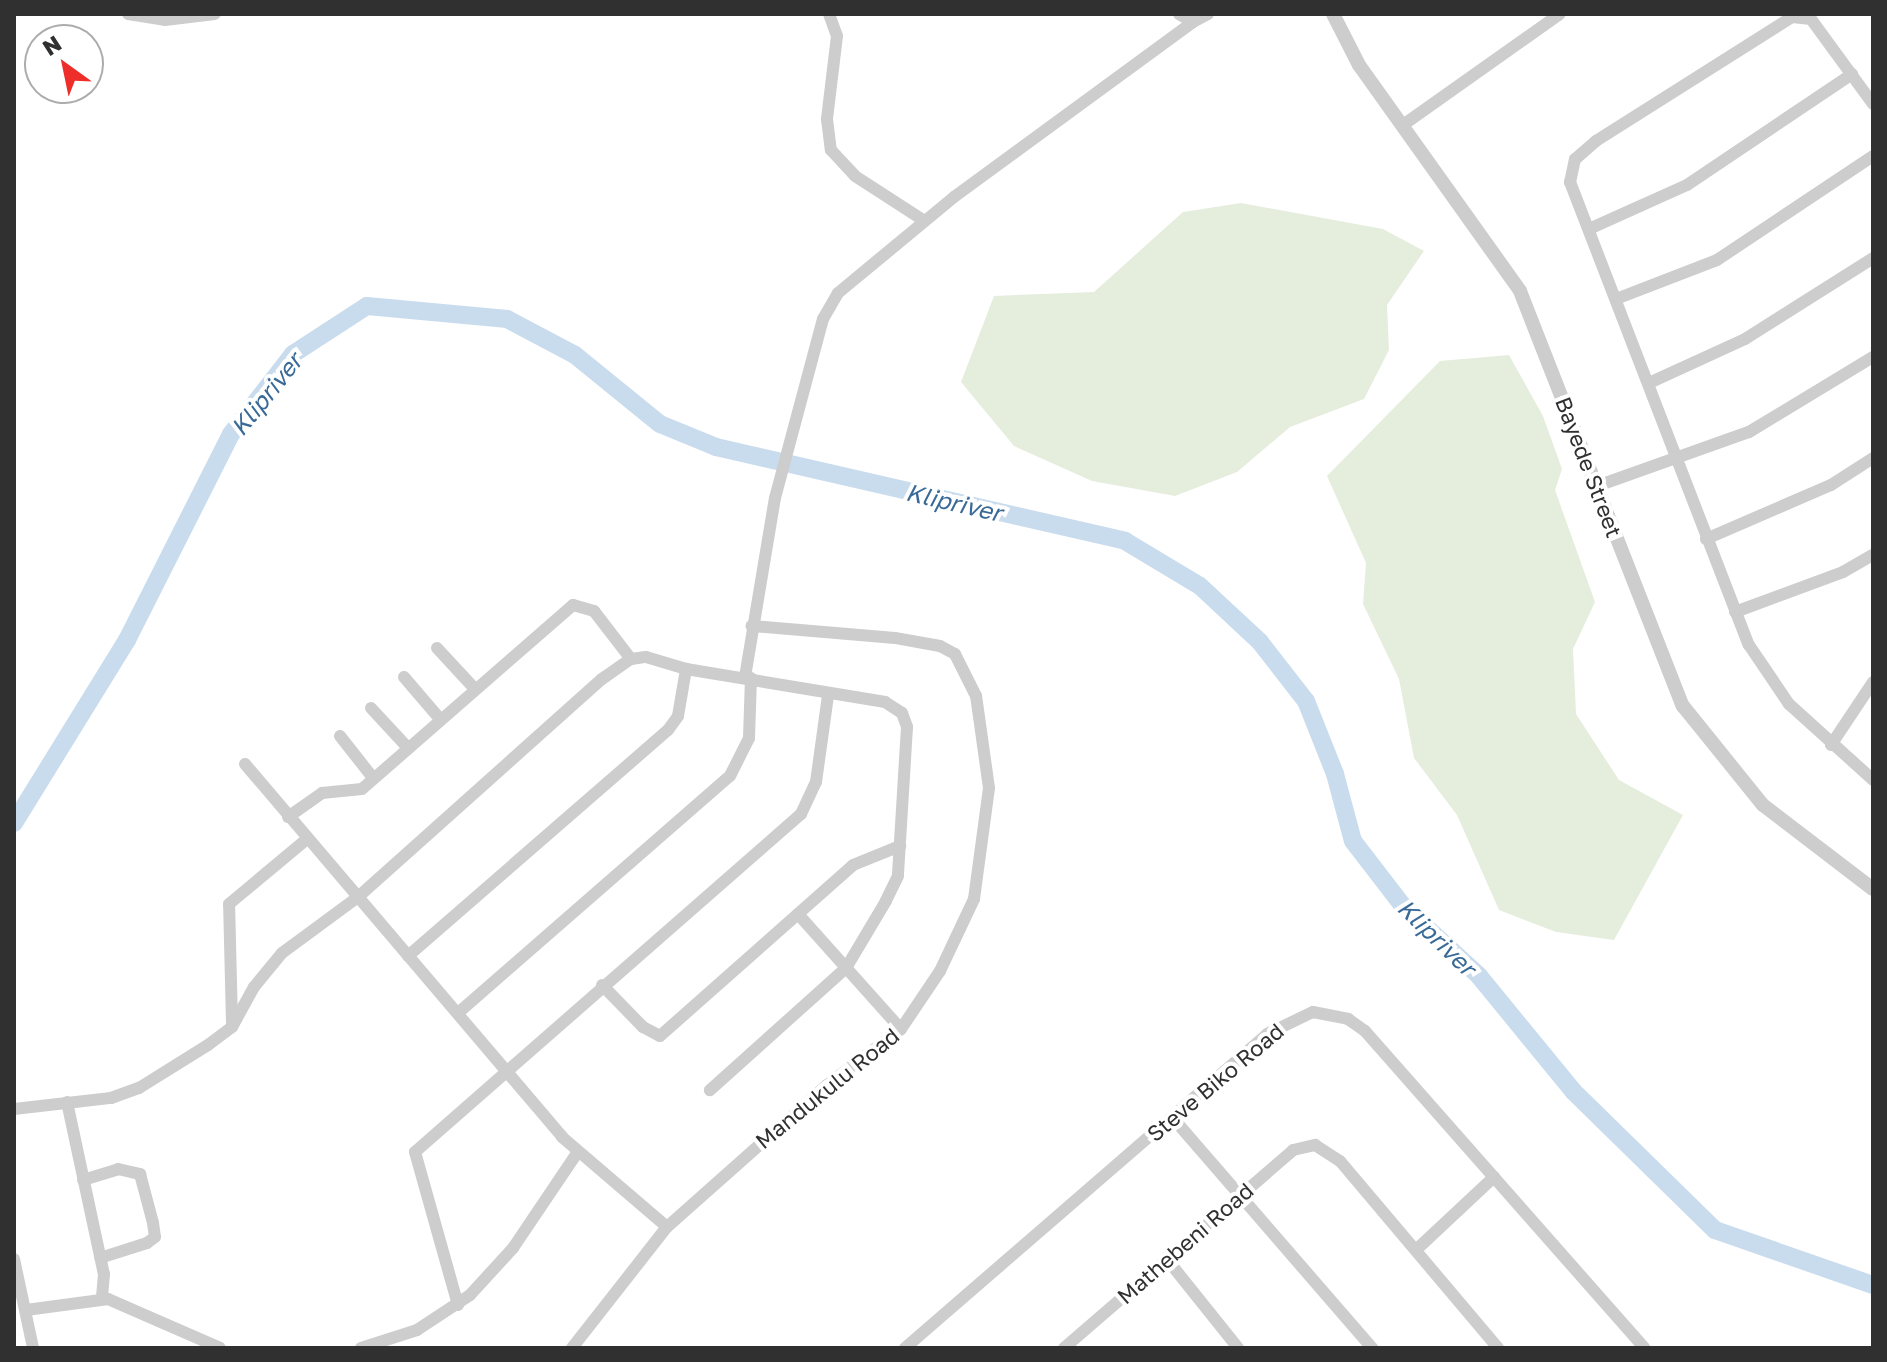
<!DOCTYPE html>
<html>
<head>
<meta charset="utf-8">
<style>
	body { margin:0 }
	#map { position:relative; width:1887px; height:1362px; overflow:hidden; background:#fff; font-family:"Golos Text",sans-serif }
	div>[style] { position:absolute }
	.green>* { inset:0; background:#e5eedd }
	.river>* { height:18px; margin:-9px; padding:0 9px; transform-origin:9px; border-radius:9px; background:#c9dcee }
	.minor>* { height:12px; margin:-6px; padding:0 6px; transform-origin:6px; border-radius:6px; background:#cdcdcd }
	.tertiary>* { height:14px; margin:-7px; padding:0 7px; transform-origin:7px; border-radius:7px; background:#cdcdcd }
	span { translate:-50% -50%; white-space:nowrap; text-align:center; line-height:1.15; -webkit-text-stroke:8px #fff; paint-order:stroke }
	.street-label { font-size:22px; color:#303030 }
	.water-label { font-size:24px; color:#396a97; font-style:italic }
	.frame { position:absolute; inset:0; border:16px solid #303030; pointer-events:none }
	.north { position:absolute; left:24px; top:24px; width:80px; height:80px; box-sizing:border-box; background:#fff; border:2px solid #acacac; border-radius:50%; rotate:327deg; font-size:22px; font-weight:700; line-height:32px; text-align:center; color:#303030 }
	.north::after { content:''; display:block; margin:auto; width:28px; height:36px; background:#ee2e2b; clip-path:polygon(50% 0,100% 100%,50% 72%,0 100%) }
</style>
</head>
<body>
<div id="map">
	<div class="green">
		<i style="clip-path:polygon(1241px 203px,1383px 229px,1424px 251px,1387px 305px,1389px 350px,1364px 399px,1290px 427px,1237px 472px,1175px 496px,1092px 481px,1014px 446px,961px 382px,994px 296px,1094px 292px,1183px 212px)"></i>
		<i style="clip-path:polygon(1509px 355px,1543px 416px,1562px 469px,1555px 490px,1595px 602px,1573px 649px,1576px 714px,1619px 780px,1683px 815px,1614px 940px,1556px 932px,1499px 910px,1457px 815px,1414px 758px,1399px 679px,1363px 604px,1366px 563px,1327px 476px,1440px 361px)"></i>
	</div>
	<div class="river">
		<i style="left:14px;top:823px;width:215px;rotate:-58.3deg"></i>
		<i style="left:127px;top:640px;width:231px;rotate:-63.2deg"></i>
		<i style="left:231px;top:434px;width:101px;rotate:-52.2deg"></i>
		<i style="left:293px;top:354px;width:88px;rotate:-33deg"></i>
		<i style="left:367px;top:306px;width:141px;rotate:5.3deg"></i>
		<i style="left:507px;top:319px;width:77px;rotate:27.9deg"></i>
		<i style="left:575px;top:355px;width:109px;rotate:39.1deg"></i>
		<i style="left:660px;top:424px;width:61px;rotate:22.3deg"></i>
		<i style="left:716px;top:447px;width:420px;rotate:12.9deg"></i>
		<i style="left:1125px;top:541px;width:87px;rotate:31deg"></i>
		<i style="left:1200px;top:586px;width:82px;rotate:43deg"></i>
		<i style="left:1260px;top:642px;width:75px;rotate:52.1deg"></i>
		<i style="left:1306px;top:701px;width:79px;rotate:68.3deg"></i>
		<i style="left:1335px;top:774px;width:69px;rotate:75deg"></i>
		<i style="left:1353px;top:841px;width:82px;rotate:52.4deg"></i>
		<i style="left:1403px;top:906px;width:103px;rotate:42.6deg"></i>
		<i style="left:1479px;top:976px;width:149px;rotate:50.7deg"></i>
		<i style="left:1573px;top:1091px;width:199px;rotate:44.4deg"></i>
		<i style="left:1715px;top:1230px;width:167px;rotate:19.2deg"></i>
	</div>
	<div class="minor">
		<i style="left:128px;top:14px;width:37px;rotate:9deg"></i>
		<i style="left:165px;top:20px;width:50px;rotate:-6.8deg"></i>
		<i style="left:829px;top:14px;width:23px;rotate:70deg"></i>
		<i style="left:837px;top:36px;width:84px;rotate:96.9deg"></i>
		<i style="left:827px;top:119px;width:31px;rotate:83deg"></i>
		<i style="left:831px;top:150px;width:35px;rotate:47deg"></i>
		<i style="left:855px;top:176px;width:81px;rotate:32.9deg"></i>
		<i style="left:1179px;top:14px;width:16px;rotate:30deg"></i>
		<i style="left:1193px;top:22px;width:17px;rotate:-28deg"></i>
		<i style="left:1873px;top:104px;width:105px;rotate:-126.1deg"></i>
		<i style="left:1811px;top:19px;width:19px;rotate:-174deg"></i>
		<i style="left:1792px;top:17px;width:232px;rotate:147.7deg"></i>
		<i style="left:1596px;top:141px;width:28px;rotate:139deg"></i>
		<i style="left:1575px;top:159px;width:24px;rotate:102deg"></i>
		<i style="left:1570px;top:182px;width:496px;rotate:68.9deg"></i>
		<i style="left:1749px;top:645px;width:71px;rotate:55.9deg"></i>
		<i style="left:1789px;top:704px;width:113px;rotate:42.1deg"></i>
		<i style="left:1403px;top:125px;width:192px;rotate:-35.3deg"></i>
		<i style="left:1589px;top:229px;width:107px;rotate:-24.2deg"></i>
		<i style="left:1687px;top:185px;width:199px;rotate:-33.9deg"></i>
		<i style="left:1616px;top:299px;width:108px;rotate:-21.1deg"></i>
		<i style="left:1717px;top:260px;width:187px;rotate:-33.7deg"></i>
		<i style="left:1649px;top:383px;width:106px;rotate:-24.6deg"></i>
		<i style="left:1745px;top:339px;width:151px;rotate:-32.3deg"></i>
		<i style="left:1597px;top:486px;width:161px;rotate:-19.6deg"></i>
		<i style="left:1749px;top:432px;width:145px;rotate:-31.2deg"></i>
		<i style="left:1706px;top:539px;width:136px;rotate:-23.4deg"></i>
		<i style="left:1831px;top:485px;width:50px;rotate:-32.7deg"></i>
		<i style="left:1735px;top:612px;width:115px;rotate:-20.3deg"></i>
		<i style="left:1843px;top:572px;width:34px;rotate:-30deg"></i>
		<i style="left:437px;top:648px;width:56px;rotate:47.2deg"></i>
		<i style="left:404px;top:677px;width:55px;rotate:49.4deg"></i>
		<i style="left:745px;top:677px;width:181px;rotate:-80.5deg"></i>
		<i style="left:775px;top:498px;width:185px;rotate:-75deg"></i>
		<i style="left:823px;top:319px;width:30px;rotate:-60deg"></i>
		<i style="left:838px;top:293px;width:151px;rotate:-39.6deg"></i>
		<i style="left:954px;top:197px;width:296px;rotate:-36.2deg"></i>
		<i style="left:371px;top:708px;width:54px;rotate:47.2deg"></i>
		<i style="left:340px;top:736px;width:53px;rotate:51.8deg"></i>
		<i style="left:1831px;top:745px;width:76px;rotate:-56.3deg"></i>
		<i style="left:245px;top:764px;width:490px;rotate:49.6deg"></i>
		<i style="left:562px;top:1137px;width:138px;rotate:40.6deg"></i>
		<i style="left:288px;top:817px;width:42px;rotate:-35.2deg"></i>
		<i style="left:322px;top:793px;width:40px;rotate:-5.7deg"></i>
		<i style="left:362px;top:789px;width:280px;rotate:-41.1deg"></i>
		<i style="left:573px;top:605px;width:22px;rotate:16deg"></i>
		<i style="left:594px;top:611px;width:61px;rotate:52.4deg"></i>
		<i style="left:798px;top:914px;width:154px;rotate:48.2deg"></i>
		<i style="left:408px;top:956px;width:344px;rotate:-41deg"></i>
		<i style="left:668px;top:730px;width:17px;rotate:-54deg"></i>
		<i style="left:678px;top:716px;width:48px;rotate:-80.3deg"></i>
		<i style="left:602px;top:985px;width:59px;rotate:45.7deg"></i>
		<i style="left:643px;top:1027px;width:19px;rotate:28deg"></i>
		<i style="left:660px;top:1036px;width:258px;rotate:-41.5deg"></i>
		<i style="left:853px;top:865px;width:51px;rotate:-22deg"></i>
		<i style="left:458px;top:1013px;width:361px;rotate:-41.1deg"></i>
		<i style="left:730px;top:776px;width:42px;rotate:-63.4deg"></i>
		<i style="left:749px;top:738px;width:60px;rotate:-88.1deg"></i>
		<i style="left:232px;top:1023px;width:119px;rotate:-91.4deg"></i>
		<i style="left:229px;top:904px;width:102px;rotate:-39.8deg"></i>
		<i style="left:67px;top:1102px;width:176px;rotate:77.9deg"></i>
		<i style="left:104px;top:1274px;width:24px;rotate:95deg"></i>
		<i style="left:14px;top:1109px;width:98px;rotate:-6.5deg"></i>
		<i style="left:111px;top:1098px;width:30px;rotate:-20deg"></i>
		<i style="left:139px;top:1088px;width:81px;rotate:-31.9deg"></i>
		<i style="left:208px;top:1045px;width:30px;rotate:-37deg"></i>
		<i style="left:232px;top:1027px;width:46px;rotate:-61.2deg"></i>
		<i style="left:254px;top:987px;width:44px;rotate:-50.5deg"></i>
		<i style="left:282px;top:953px;width:94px;rotate:-36.4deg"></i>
		<i style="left:358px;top:897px;width:327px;rotate:-41.8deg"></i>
		<i style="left:602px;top:679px;width:35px;rotate:-35deg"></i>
		<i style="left:631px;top:659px;width:15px;rotate:-8deg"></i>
		<i style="left:646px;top:657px;width:42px;rotate:16.7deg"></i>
		<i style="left:686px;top:669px;width:202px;rotate:9.4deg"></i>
		<i style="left:885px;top:702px;width:20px;rotate:33deg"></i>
		<i style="left:902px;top:713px;width:15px;rotate:70deg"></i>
		<i style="left:907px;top:727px;width:149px;rotate:93.5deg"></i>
		<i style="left:898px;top:876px;width:28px;rotate:116deg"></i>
		<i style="left:886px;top:901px;width:78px;rotate:120.8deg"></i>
		<i style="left:846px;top:968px;width:183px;rotate:138.1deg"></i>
		<i style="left:1172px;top:1117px;width:306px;rotate:49.1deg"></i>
		<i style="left:83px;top:1180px;width:37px;rotate:-17deg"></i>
		<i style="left:118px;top:1169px;width:23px;rotate:13deg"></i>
		<i style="left:140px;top:1174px;width:51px;rotate:75.1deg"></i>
		<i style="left:153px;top:1223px;width:14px;rotate:82deg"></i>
		<i style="left:155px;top:1237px;width:10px;rotate:143deg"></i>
		<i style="left:147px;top:1243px;width:49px;rotate:162.3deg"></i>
		<i style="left:1416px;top:1250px;width:107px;rotate:-43.1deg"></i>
		<i style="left:1166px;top:1258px;width:115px;rotate:51.3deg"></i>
		<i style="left:14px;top:1259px;width:91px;rotate:77.9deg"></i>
		<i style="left:458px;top:1305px;width:159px;rotate:-105.7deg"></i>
		<i style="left:415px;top:1152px;width:513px;rotate:-41.21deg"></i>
		<i style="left:801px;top:814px;width:35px;rotate:-65deg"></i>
		<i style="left:816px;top:782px;width:88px;rotate:-82.1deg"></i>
		<i style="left:26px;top:1310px;width:83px;rotate:-7.6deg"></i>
		<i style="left:108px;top:1299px;width:122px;rotate:23.6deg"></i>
		<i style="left:361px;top:1348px;width:59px;rotate:-17.8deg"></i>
		<i style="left:417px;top:1330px;width:64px;rotate:-33.4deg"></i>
		<i style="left:470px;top:1295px;width:64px;rotate:-47.5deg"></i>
		<i style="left:513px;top:1248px;width:115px;rotate:-56deg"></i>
		<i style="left:572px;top:1348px;width:154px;rotate:-51.9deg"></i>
		<i style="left:667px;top:1227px;width:214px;rotate:-41.6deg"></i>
		<i style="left:827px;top:1085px;width:93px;rotate:-37.1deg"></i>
		<i style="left:901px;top:1029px;width:70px;rotate:-56.1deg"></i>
		<i style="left:940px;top:971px;width:80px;rotate:-64.7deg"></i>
		<i style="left:974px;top:899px;width:112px;rotate:-82.3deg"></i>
		<i style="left:989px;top:788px;width:93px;rotate:-98deg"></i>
		<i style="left:976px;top:696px;width:47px;rotate:-116.6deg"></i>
		<i style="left:955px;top:654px;width:17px;rotate:-152deg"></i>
		<i style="left:940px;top:646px;width:46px;rotate:-169.9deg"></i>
		<i style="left:895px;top:638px;width:144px;rotate:-175.2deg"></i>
		<i style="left:905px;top:1348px;width:479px;rotate:-40.9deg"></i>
		<i style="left:1267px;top:1034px;width:51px;rotate:-25.6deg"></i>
		<i style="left:1313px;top:1012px;width:36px;rotate:11deg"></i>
		<i style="left:1348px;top:1019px;width:21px;rotate:35deg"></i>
		<i style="left:1365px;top:1031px;width:422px;rotate:48.6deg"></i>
		<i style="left:1064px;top:1348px;width:303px;rotate:-40.8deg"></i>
		<i style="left:1293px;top:1150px;width:23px;rotate:-13deg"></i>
		<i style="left:1315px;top:1145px;width:30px;rotate:33deg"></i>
		<i style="left:1340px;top:1161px;width:245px;rotate:49.8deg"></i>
	</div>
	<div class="tertiary">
		<i style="left:1333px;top:14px;width:57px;rotate:63deg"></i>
		<i style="left:1359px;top:65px;width:277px;rotate:54.5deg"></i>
		<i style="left:1520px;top:291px;width:446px;rotate:68.6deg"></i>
		<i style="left:1683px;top:706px;width:127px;rotate:51.1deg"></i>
		<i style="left:1763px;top:805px;width:138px;rotate:37.4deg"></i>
	</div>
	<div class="street-label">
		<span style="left:1589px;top:467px;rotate:69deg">Bayede Street</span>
		<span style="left:1215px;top:1082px;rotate:-40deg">Steve Biko Road</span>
		<span style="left:827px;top:1088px;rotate:-39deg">Mandukulu Road</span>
		<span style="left:1185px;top:1243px;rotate:-41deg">Mathebeni Road</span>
	</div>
	<div class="water-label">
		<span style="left:266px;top:394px;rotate:-51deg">Klipriver</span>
		<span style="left:954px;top:502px;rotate:13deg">Klipriver</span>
		<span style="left:1437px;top:937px;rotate:44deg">Klipriver</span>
	</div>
	<div class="frame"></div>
	<div class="north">N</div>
</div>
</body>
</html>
